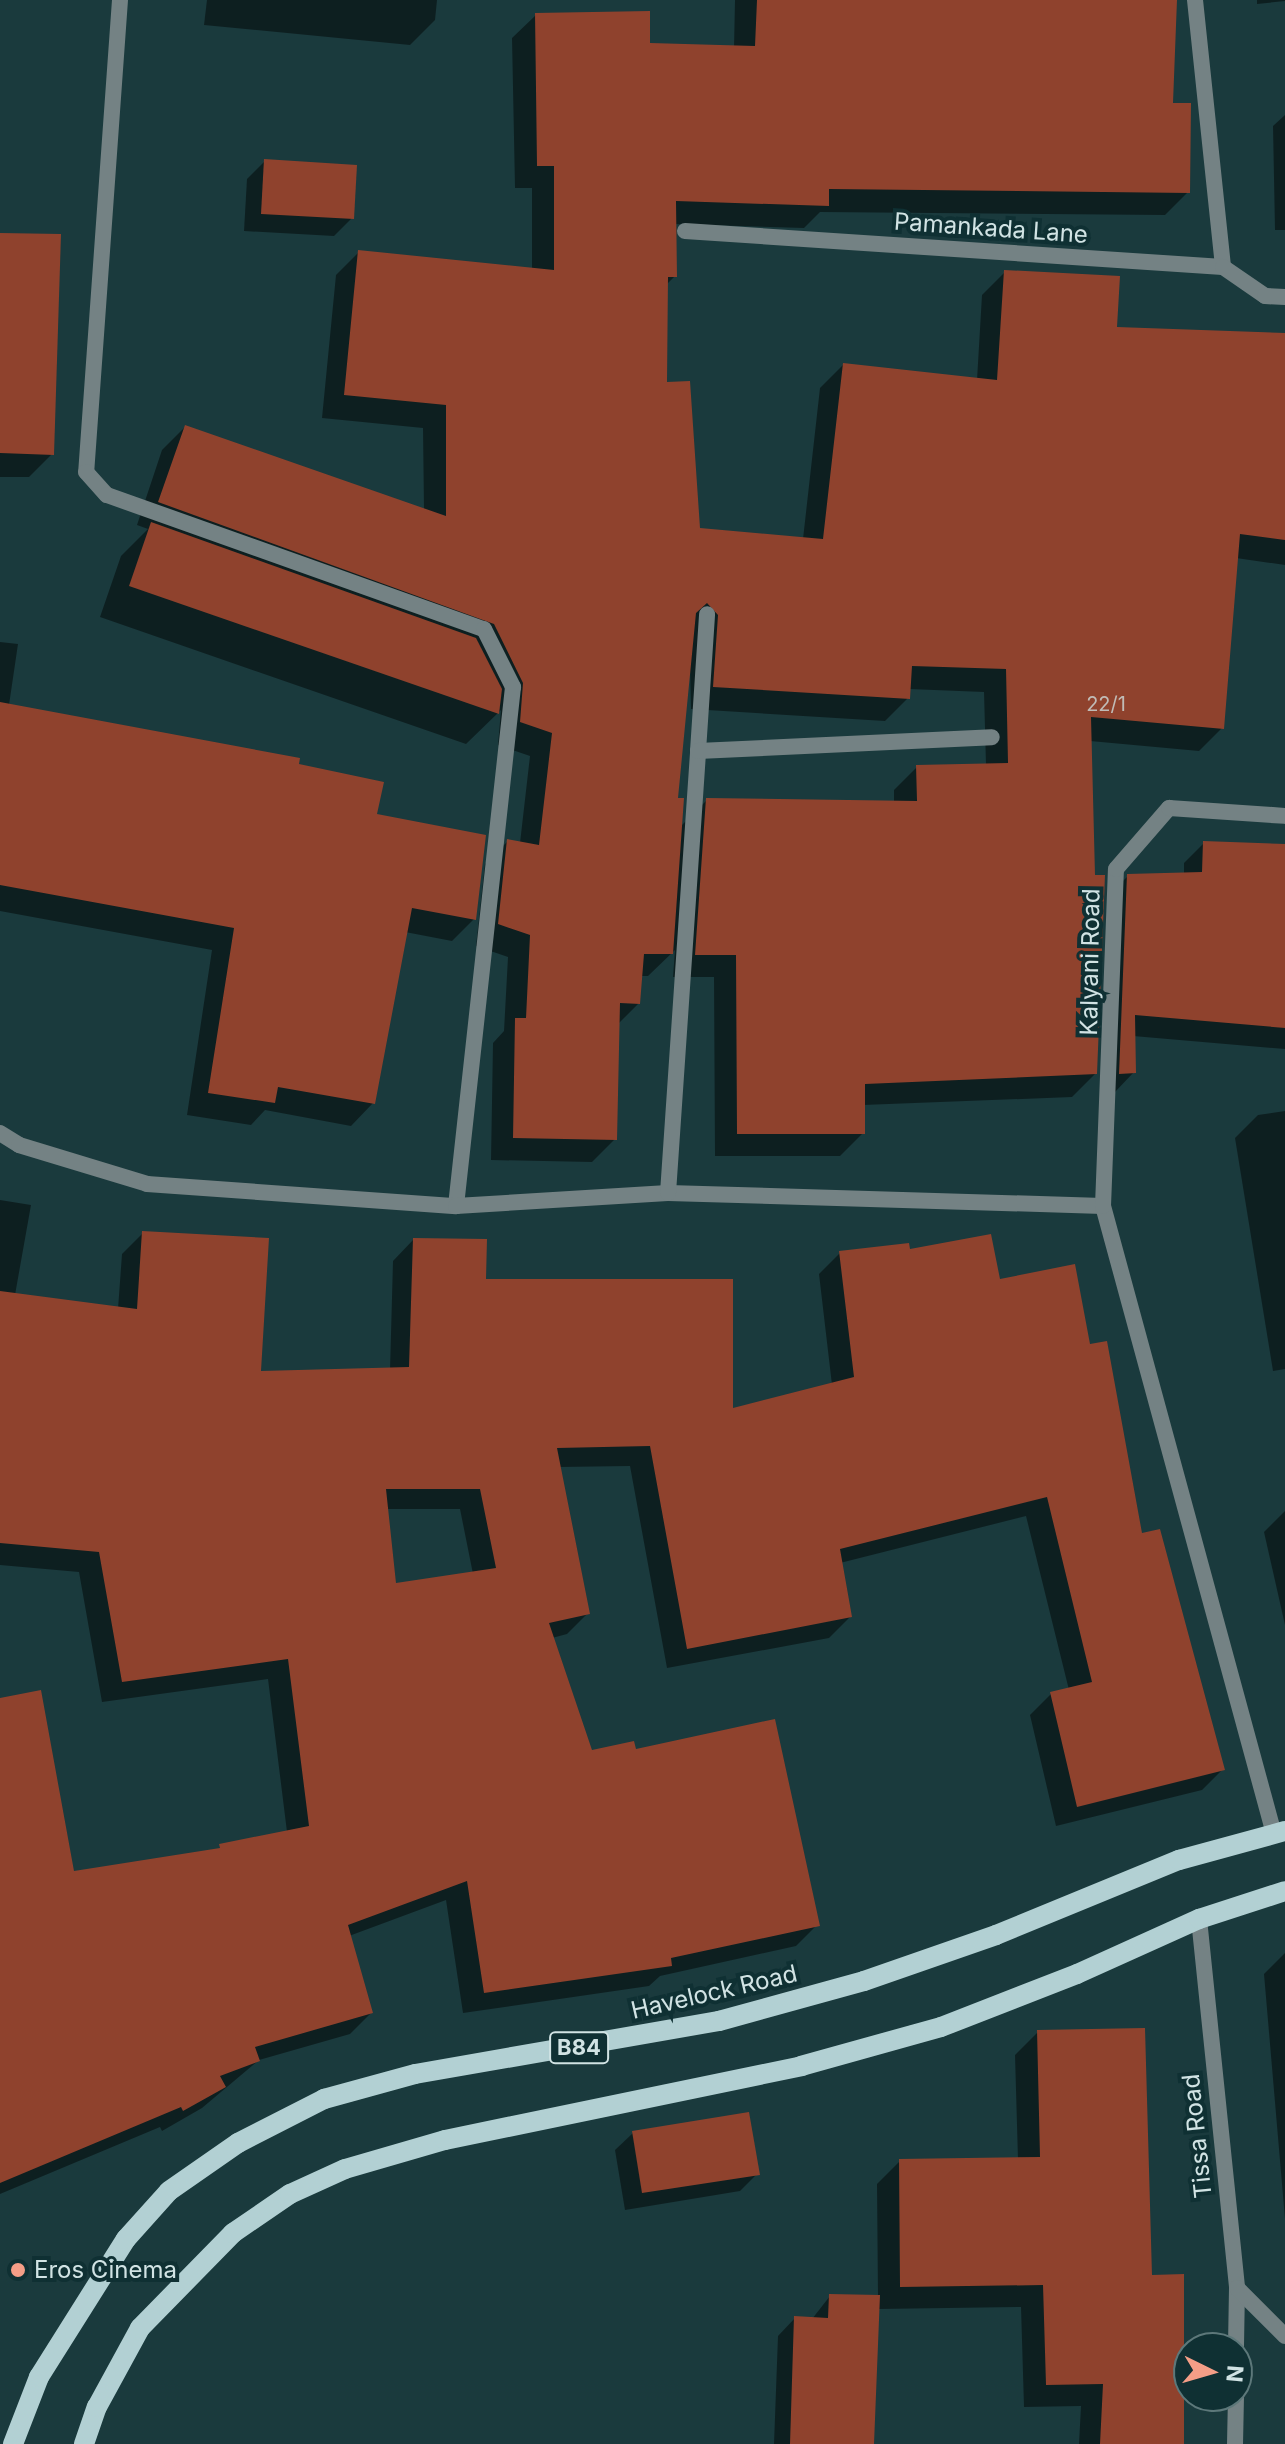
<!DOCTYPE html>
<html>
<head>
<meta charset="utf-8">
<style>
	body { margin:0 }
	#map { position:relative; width:1285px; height:2444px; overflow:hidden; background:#1a3a3d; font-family:Inter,sans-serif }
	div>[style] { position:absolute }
	.shadow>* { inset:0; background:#0007 }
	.building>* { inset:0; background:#8f422d }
	.street>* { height:16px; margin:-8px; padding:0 8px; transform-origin:8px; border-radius:8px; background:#748284 }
	.primary>* { height:20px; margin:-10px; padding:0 10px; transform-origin:10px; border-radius:10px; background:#b2d0d3 }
	.dots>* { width:22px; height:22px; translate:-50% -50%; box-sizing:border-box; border:4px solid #0f3033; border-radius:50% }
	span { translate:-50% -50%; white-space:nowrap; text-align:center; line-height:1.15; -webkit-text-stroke:8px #0f3033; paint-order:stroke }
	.number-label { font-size:20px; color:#c0bbb6 }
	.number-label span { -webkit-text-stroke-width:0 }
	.shield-label span { padding:2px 6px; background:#0f3033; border:2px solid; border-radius:6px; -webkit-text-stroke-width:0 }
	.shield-label { font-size:22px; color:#d1e3e4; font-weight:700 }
	.street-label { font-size:24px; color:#d1e3e4 }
	.poi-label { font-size:24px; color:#d1e3e4 }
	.left { translate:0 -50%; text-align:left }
	.north { position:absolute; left:1173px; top:2332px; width:80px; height:80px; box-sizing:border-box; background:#0f3033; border:2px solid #5d787a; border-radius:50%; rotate:95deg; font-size:22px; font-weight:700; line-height:32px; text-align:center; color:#d1e3e4 }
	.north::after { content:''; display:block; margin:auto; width:28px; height:36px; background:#f49e87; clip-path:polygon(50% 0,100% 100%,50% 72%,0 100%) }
</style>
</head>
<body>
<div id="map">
	<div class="shadow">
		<i style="clip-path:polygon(207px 0,437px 0,435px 20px,410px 45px,204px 25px)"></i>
		<i style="clip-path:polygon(evenodd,735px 0,1175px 0,1170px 105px,1188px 192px,1165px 215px,820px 212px,804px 228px,674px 224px,675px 276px,666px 285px,665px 384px,698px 530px,803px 539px,820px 388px,843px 365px,977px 380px,982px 295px,1005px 272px,1115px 329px,1285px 337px,1285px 565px,1236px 558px,1222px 728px,1199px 751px,1090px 741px,1095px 1074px,1072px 1097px,863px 1105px,863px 1133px,840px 1156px,715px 1156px,714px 977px,673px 977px,675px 950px,648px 976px,640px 976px,638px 1004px,618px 1024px,615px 1139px,592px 1162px,491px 1160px,493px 1043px,504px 1031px,508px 957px,476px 946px,485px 864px,508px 841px,520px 843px,530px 756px,498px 745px,501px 710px,466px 744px,100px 617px,121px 556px,148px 529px,137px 525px,162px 450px,185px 427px,424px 510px,423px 428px,322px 418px,336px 275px,359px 252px,532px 270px,532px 188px,515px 188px,512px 38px,536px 15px,648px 45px,734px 48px,735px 0,690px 665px,691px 709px,885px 721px,908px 698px,909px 689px,984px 692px,986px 765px,917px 767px,894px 790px,894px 803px,707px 800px,680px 827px,676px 800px,690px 665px)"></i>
		<i style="clip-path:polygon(1257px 0,1285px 0,1285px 1px,1257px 4px)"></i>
		<i style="clip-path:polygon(1285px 115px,1285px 230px,1275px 230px,1273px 126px)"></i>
		<i style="clip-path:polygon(265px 161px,352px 218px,334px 236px,244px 231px,247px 179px)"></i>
		<i style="clip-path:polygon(0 235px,52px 454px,29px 477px,0 477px)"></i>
		<i style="clip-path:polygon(0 642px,18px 644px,9px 705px,296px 766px,375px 816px,474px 919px,452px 941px,405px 932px,373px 1103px,351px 1126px,265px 1110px,251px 1125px,187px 1115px,212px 950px,0 911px)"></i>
		<i style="clip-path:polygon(1204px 843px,1285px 847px,1285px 1049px,1133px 1036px,1134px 1072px,1115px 1092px,1108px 896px,1128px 876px,1184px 875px,1184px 863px)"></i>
		<i style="clip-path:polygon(1285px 1111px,1285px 1369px,1273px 1371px,1235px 1138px,1258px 1115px)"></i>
		<i style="clip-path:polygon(evenodd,0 1200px,31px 1205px,15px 1295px,118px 1309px,122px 1254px,143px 1233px,259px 1373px,390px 1370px,393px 1261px,413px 1240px,731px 1410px,832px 1385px,819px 1274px,840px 1253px,908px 1252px,998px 1281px,1088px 1346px,1141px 1536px,1222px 1770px,1202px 1790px,1056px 1826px,1030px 1715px,1051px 1694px,1069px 1690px,1026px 1516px,840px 1563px,850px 1617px,829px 1638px,667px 1668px,630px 1466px,559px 1467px,588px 1613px,567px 1634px,552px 1638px,591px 1752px,634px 1751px,817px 1925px,796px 1946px,660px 1976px,649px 1986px,463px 2013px,446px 1900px,349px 1936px,371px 2013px,350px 2034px,259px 2060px,202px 2108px,162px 2131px,160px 2127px,0 2194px,0 1893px,72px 1873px,215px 1851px,287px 1832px,268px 1679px,102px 1702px,79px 1572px,0 1565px,0 1200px,386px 1509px,460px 1509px,473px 1574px,395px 1585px,386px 1509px)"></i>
		<i style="clip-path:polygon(1285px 1511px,1285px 1625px,1264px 1532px)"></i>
		<i style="clip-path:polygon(1285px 1953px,1285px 2219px,1264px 1974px)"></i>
		<i style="clip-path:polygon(1038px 2032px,1150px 2277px,1182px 2276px,1181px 2444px,1079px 2444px,1081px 2406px,1024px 2407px,1021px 2307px,878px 2309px,873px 2444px,774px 2444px,778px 2336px,795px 2318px,812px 2319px,830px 2296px,878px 2297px,877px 2184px,900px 2161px,1018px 2160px,1015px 2055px)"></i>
		<i style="clip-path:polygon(633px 2133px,757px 2174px,740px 2191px,625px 2210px,615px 2150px)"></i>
	</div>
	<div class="building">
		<i style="clip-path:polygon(757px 0,1177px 0,1173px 103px,1191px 103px,1190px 193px,829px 189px,829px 206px,676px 201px,677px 277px,668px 277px,667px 382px,690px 381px,700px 528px,823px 539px,843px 363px,997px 380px,1004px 270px,1120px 276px,1117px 327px,1285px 333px,1285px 540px,1240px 534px,1224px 729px,1091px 717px,1095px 875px,1105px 875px,1097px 1074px,865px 1084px,865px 1134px,737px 1134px,736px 955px,695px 955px,706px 798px,917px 801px,916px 765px,1008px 763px,1006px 669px,912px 666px,910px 699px,713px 687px,718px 615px,707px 603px,696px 613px,678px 798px,684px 798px,673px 954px,644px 954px,640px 1004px,620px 1003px,617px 1140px,513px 1138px,515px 1018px,526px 1018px,530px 935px,498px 924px,507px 839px,539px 845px,552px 733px,520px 722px,523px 683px,494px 624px,158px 502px,185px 425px,446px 516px,446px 405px,344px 395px,358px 250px,554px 270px,554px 166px,537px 166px,535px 13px,650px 11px,650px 43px,755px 46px)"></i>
		<i style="clip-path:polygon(264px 159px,357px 165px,354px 219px,261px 214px)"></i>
		<i style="clip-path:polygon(0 233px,61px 234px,54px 455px,0 453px)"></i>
		<i style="clip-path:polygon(151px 522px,476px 638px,502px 689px,499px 714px,129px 586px)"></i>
		<i style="clip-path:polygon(0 702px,300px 758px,299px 764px,384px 782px,377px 814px,486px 835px,476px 920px,412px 908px,375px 1104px,278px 1087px,275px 1103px,208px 1093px,234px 928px,0 885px)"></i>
		<i style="clip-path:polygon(1203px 841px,1285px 844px,1285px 1028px,1135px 1015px,1136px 1073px,1119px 1074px,1127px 874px,1202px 872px)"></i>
		<i style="clip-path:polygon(evenodd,142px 1231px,269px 1238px,261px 1371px,409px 1367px,413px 1238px,487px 1239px,486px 1279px,733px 1279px,733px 1408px,854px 1377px,839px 1251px,909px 1243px,910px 1249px,991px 1234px,1000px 1279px,1075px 1264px,1090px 1344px,1107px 1341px,1142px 1533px,1160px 1529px,1225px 1770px,1077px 1807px,1050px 1692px,1092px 1682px,1047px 1497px,840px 1549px,852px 1617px,687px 1649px,650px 1446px,557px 1448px,590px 1614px,549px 1623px,592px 1750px,634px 1741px,636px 1749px,775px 1719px,820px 1926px,671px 1958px,672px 1966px,484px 1993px,467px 1881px,348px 1925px,373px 2013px,255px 2047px,260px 2061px,220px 2076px,226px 2087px,183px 2111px,181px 2107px,0 2183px,0 1698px,41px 1690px,74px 1871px,220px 1848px,219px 1844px,309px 1826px,288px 1659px,122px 1682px,99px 1552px,0 1543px,0 1291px,137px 1309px,142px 1231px,386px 1489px,480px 1489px,496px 1568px,396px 1583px,386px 1489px)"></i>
		<i style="clip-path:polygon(1145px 2028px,1152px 2275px,1184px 2274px,1184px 2444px,1100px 2444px,1103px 2384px,1046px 2385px,1043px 2285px,900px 2287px,899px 2159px,1040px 2157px,1037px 2030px)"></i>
		<i style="clip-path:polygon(749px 2112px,760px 2175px,642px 2193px,632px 2131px)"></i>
		<i style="clip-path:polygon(829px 2294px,880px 2295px,874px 2444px,790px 2444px,794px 2316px,828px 2318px)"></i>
	</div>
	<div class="street">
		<i style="left:120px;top:0;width:473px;rotate:94.1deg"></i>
		<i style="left:86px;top:472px;width:31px;rotate:48deg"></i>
		<i style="left:107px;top:495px;width:400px;rotate:19.6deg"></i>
		<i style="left:484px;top:629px;width:65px;rotate:63.4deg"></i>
		<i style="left:513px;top:687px;width:522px;rotate:96.27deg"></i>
		<i style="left:1195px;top:0;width:268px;rotate:84deg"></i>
		<i style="left:685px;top:231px;width:539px;rotate:3.83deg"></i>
		<i style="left:1223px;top:267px;width:51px;rotate:34.6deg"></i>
		<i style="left:1265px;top:296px;width:20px;rotate:3deg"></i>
		<i style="left:698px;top:751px;width:137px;rotate:-86.2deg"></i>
		<i style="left:0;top:1133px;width:22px;rotate:32deg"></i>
		<i style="left:19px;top:1145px;width:134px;rotate:16.9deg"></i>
		<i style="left:147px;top:1184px;width:310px;rotate:4.1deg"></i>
		<i style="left:456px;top:1206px;width:212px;rotate:-3.5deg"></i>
		<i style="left:668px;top:1193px;width:435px;rotate:1.7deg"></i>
		<i style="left:668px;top:1193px;width:443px;rotate:-86.1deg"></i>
		<i style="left:698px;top:751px;width:294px;rotate:-2.7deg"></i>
		<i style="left:1274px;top:1834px;width:651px;rotate:-105.23deg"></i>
		<i style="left:1103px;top:1206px;width:337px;rotate:-87.8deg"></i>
		<i style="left:1116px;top:869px;width:81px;rotate:-49deg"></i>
		<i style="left:1169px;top:808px;width:116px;rotate:3.9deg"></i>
		<i style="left:1199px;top:1919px;width:371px;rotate:84.1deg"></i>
		<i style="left:1237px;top:2288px;width:60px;rotate:91deg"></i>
		<i style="left:1237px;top:2288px;width:68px;rotate:45deg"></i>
		<i style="left:1235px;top:2444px;width:48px;rotate:-88.8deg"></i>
	</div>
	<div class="primary">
		<i style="left:13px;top:2444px;width:72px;rotate:-68.8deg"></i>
		<i style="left:39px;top:2377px;width:163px;rotate:-57.8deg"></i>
		<i style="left:126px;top:2239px;width:64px;rotate:-48.1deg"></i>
		<i style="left:169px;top:2191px;width:84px;rotate:-34.8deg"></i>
		<i style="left:238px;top:2143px;width:97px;rotate:-27.1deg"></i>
		<i style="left:324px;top:2099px;width:94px;rotate:-15.4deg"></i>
		<i style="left:415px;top:2074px;width:309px;rotate:-9.9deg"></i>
		<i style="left:719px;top:2021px;width:150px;rotate:-15.4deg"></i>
		<i style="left:864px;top:1981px;width:140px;rotate:-19.2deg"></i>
		<i style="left:996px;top:1935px;width:198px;rotate:-22.3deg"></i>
		<i style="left:1179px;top:1860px;width:110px;rotate:-15.3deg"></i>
		<i style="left:84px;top:2444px;width:39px;rotate:-71deg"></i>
		<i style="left:97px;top:2407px;width:90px;rotate:-61.4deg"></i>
		<i style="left:140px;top:2328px;width:133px;rotate:-45.6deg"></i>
		<i style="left:233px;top:2233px;width:69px;rotate:-34.4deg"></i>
		<i style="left:290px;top:2194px;width:60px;rotate:-24.4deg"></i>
		<i style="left:345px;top:2169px;width:104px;rotate:-16.2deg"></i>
		<i style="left:445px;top:2140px;width:364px;rotate:-11.7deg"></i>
		<i style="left:801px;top:2066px;width:145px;rotate:-15.6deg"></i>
		<i style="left:941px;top:2027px;width:146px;rotate:-21.3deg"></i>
		<i style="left:1077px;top:1974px;width:134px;rotate:-24.3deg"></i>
		<i style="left:1199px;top:1919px;width:90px;rotate:-18deg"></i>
	</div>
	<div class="dots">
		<i style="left:18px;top:2270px;background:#f49e87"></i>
	</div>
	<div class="number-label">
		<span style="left:1106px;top:704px">22/1</span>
	</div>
	<div class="shield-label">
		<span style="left:579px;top:2048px">B84</span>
	</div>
	<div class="street-label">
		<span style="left:991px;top:228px;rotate:4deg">Pamankada Lane</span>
		<span style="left:1090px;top:962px;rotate:-89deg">Kalyani Road</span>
		<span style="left:714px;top:1992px;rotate:-13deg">Havelock Road</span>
		<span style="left:1197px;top:2136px;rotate:-96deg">Tissa Road</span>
	</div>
	<div class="poi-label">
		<span class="left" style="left:34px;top:2270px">Eros Cinema</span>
	</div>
	<div class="north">N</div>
</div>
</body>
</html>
